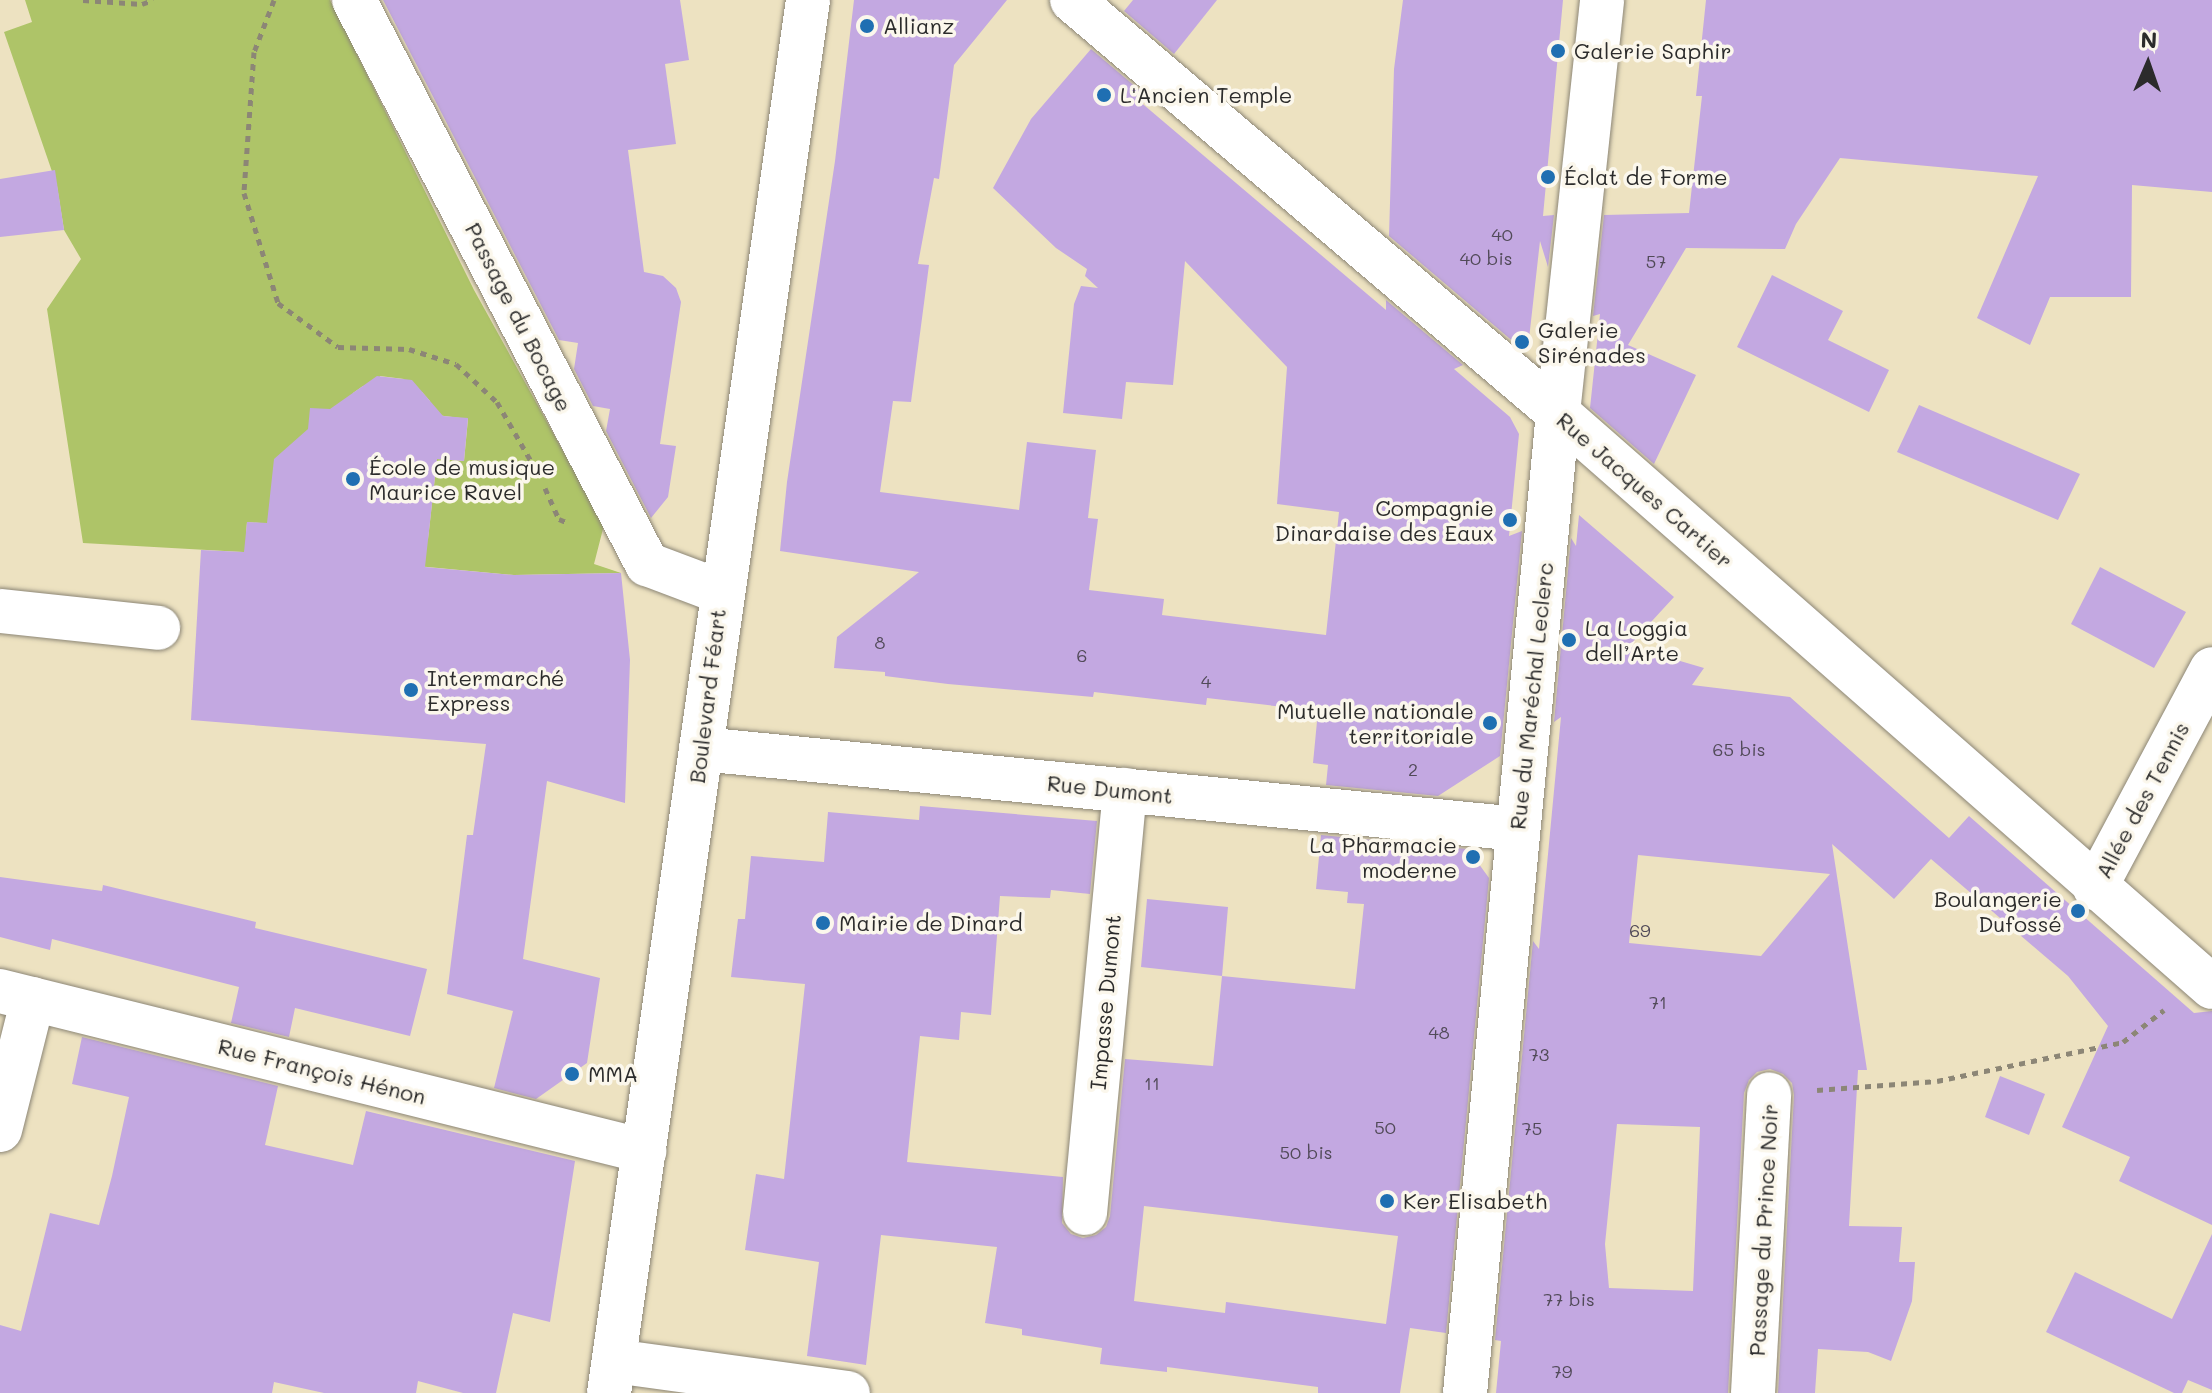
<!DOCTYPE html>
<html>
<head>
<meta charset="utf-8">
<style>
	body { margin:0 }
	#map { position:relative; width:2212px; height:1393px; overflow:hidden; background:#ede2c1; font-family:Mali,sans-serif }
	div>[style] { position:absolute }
	.green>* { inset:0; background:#aec468 }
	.building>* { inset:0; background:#c3a8e1 }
	.path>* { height:5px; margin-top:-2.5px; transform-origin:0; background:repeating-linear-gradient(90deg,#8c8676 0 6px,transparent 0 12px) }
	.roads { filter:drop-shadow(0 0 2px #8c8676) drop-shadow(0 0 2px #8c8676) }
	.minor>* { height:44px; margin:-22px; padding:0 22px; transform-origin:22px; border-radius:22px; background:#fff }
	.major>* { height:44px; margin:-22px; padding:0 22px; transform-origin:22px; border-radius:22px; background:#fff }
	.dots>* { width:22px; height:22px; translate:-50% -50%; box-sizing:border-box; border:4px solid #fbf7ec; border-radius:50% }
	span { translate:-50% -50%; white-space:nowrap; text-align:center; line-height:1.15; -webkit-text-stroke:7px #fbf7ec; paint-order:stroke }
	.number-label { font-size:18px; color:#514a58 }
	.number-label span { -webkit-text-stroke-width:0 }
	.poi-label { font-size:22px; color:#2b2b2b }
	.left { translate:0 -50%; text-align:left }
	.right { translate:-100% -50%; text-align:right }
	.street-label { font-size:22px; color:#2b2b2b }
	.north { position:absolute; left:2108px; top:24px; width:80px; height:80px; -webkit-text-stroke:6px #fbf7ec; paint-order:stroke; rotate:2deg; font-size:22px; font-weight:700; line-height:32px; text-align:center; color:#2b2b2b }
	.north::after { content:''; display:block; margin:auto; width:28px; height:36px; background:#2b2b2b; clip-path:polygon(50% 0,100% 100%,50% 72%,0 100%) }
</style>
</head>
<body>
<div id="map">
	<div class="green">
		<i style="clip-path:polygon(25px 0,330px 0,474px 290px,604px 525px,594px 564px,621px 573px,514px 575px,396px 564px,428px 539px,437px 459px,464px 461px,468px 419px,429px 414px,430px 401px,422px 392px,403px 389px,404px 379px,380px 376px,378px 387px,363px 386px,353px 393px,351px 410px,302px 526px,247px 522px,246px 534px,261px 553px,83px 543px,47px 309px,81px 259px,64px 230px,57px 186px,4px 32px,32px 22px)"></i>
	</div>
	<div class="building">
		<i style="clip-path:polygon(383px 0,680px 0,689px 60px,665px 64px,676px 144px,628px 150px,644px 272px,663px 276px,676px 288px,681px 302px,660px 444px,676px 446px,668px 497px,651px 518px,606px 431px,610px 409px,593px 406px,574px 369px,578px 343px,559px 340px)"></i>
		<i style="clip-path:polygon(854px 0,1007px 0,954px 65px,939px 179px,934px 178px,918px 264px,929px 265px,911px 402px,893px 401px,880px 492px,1019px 510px,1027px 442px,1096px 450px,1088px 518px,1098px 519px,1089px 590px,1164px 599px,1162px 615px,1326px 635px,1339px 512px,1277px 504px,1287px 367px,1185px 261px,1173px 385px,1126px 382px,1122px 419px,1063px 413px,1074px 304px,1081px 286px,1098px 288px,1085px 276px,1087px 269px,1056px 248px,993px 188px,1031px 119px,1091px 49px,1143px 93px,1138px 100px,1386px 310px,1386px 300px,1463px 365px,1454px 369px,1510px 417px,1519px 434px,1509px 536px,1522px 531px,1500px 756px,1438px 796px,1326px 785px,1328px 765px,1313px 763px,1318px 711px,1207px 698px,1206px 705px,1094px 692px,1093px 697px,948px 684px,885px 676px,885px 672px,834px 668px,837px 637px,919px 572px,780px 551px,787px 482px,835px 161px)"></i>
		<i style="clip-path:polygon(1133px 0,1217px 0,1174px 54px,1124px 11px)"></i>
		<i style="clip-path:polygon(1403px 0,1563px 0,1543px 216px,1554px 215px,1548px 267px,1540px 241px,1529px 339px,1516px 344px,1389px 236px,1394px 69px)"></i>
		<i style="clip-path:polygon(1706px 0,2212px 0,2212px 192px,2132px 185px,2131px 297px,2050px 297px,2030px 345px,1977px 318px,2038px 176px,1840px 158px,1796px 224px,1785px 249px,1686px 248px,1628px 345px,1696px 375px,1654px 464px,1590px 408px,1600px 314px,1593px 316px,1604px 215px,1689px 213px,1702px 96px,1696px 96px)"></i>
		<i style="clip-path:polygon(55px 170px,64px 230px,0 237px,0 179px)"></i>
		<i style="clip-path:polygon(1772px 275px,1843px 311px,1828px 340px,1889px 370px,1869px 412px,1737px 347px)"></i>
		<i style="clip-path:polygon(377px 376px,412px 380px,443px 416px,468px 418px,464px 461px,437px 459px,425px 567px,514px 575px,621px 573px,630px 660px,625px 803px,547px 781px,523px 959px,600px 978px,587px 1063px,536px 1099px,494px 1088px,513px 1011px,447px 994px,467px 835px,473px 835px,486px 744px,191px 720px,201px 550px,244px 552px,247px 522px,267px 523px,274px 459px,308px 429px,310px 408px,330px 409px)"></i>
		<i style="clip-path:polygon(1919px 405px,2080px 474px,2058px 520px,1897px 452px)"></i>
		<i style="clip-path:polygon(evenodd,1579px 515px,1674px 597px,1629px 646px,1704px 668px,1692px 685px,1790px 697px,1949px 838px,1969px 816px,2194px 1013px,2212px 1011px,2212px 1225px,2119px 1181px,2130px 1157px,2062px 1127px,2108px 1026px,2068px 976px,1931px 859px,1894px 899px,1832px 844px,1867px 1070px,1858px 1070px,1849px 1226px,1902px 1227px,1899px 1262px,1915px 1262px,1912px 1301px,1891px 1361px,1868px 1352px,1818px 1349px,1815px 1393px,1778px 1393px,1794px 1095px,1792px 1083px,1783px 1074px,1770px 1069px,1757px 1072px,1749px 1080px,1744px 1093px,1728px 1393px,1496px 1393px,1501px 1341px,1495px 1340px,1533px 941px,1539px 949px,1561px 717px,1554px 722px,1571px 538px,1576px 546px,1579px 515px,1638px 855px,1830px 874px,1761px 956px,1629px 943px,1638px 855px,1579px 515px,1617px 1124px,1700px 1127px,1693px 1291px,1609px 1288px,1605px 1244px,1617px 1124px)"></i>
		<i style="clip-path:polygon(2100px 567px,2186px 612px,2154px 668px,2071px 624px)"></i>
		<i style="clip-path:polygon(evenodd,920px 806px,1097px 821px,1090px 894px,1051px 890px,1050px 898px,1000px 896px,991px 1015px,961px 1012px,959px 1040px,920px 1036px,907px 1162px,1063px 1177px,1062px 1223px,1071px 1234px,1083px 1238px,1096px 1235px,1106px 1227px,1110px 1216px,1125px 1059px,1213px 1066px,1222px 976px,1355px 989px,1364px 904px,1347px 903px,1348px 892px,1316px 889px,1321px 835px,1468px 849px,1489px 878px,1446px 1333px,1410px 1328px,1400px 1393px,1318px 1393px,1318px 1387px,1167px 1367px,1167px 1372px,1100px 1364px,1102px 1348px,1022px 1335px,1022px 1329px,985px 1323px,997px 1247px,881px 1235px,866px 1365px,807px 1356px,819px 1262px,745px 1250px,756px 1174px,784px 1179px,805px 984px,731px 977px,738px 919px,745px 919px,751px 856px,824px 862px,828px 812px,919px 820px,920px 806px,1144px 1206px,1398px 1236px,1386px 1324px,1226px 1302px,1225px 1313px,1134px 1301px,1144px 1206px)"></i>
		<i style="clip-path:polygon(0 877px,102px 891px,103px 885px,256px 922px,255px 928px,427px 969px,410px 1036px,295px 1008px,289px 1037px,231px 1023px,239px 987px,52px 939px,50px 950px,0 937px)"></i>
		<i style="clip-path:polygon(1147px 899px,1228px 907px,1222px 976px,1141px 967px)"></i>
		<i style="clip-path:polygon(82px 1037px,278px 1086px,265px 1145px,353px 1165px,366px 1111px,575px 1161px,550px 1322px,513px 1313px,496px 1393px,463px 1393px,418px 1381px,416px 1393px,324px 1393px,274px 1382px,272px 1393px,0 1393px,0 1325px,21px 1331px,50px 1213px,99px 1225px,112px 1176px,129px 1097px,72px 1084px)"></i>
		<i style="clip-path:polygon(2000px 1076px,2045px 1094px,2029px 1135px,1985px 1117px)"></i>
		<i style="clip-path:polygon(2212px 1234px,2212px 1390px,2188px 1380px,2182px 1393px,2174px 1393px,2046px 1332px,2075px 1272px,2172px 1319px)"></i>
	</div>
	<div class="path">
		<i style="left:83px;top:0;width:59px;rotate:3.9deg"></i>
		<i style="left:142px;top:4px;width:12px;rotate:-20deg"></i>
		<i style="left:274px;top:0;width:56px;rotate:111deg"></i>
		<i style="left:254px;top:52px;width:141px;rotate:94.1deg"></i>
		<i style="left:244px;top:193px;width:115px;rotate:72.8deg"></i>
		<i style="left:278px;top:303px;width:74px;rotate:36.3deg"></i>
		<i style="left:338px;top:347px;width:71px;rotate:1.6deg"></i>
		<i style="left:409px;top:349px;width:49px;rotate:17.7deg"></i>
		<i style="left:456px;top:364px;width:56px;rotate:42.8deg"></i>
		<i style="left:497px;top:402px;width:68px;rotate:60deg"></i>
		<i style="left:545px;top:488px;width:34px;rotate:66deg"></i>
		<i style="left:559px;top:519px;width:8px;rotate:23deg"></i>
		<i style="left:1817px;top:1090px;width:120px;rotate:-4.3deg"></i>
		<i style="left:1937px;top:1081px;width:190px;rotate:-11.8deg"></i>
		<i style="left:2123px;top:1042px;width:52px;rotate:-38deg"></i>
	</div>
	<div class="roads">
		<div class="minor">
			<i style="left:354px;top:0;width:636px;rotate:62.55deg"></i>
			<i style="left:647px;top:564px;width:79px;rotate:20.7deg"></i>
			<i style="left:1072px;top:0;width:638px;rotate:40.36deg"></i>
			<i style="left:1558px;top:413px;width:870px;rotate:41.27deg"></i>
			<i style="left:0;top:611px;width:159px;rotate:6.1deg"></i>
			<i style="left:701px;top:749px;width:821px;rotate:5.59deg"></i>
			<i style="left:2095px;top:888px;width:248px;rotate:-61.9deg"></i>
			<i style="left:0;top:991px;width:664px;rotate:13.95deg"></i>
			<i style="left:0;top:1130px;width:135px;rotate:-75.9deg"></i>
			<i style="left:1085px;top:1213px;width:425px;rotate:-84.6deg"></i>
			<i style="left:614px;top:1361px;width:236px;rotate:7.8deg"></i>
			<i style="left:1465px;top:1393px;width:984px;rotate:-84.58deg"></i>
			<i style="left:1558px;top:413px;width:415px;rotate:-83.9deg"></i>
			<i style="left:1753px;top:1393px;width:299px;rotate:-86.9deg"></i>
		</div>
		<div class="major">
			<i style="left:609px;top:1393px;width:1407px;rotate:-81.87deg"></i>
		</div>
	</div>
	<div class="dots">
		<i style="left:867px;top:26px;background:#1f6fb2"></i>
		<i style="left:1558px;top:51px;background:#1f6fb2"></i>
		<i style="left:1104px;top:95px;background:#1f6fb2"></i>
		<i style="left:1548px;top:177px;background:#1f6fb2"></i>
		<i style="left:1522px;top:342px;background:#1f6fb2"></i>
		<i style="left:353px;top:479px;background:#1f6fb2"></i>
		<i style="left:1510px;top:520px;background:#1f6fb2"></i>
		<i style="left:1569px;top:640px;background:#1f6fb2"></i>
		<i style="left:411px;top:690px;background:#1f6fb2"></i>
		<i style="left:1490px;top:723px;background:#1f6fb2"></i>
		<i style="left:1473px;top:857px;background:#1f6fb2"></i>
		<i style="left:2078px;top:911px;background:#1f6fb2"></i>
		<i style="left:823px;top:923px;background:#1f6fb2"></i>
		<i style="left:572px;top:1074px;background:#1f6fb2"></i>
		<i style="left:1387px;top:1201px;background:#1f6fb2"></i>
	</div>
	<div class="number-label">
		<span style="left:1502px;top:234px">40</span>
		<span style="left:1486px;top:258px">40 bis</span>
		<span style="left:1656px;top:261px">57</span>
		<span style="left:880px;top:642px">8</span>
		<span style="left:1082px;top:655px">6</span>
		<span style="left:1206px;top:681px">4</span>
		<span style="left:1739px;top:749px">65 bis</span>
		<span style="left:1413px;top:769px">2</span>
		<span style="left:1640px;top:930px">69</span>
		<span style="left:1658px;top:1002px">71</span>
		<span style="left:1439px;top:1032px">48</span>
		<span style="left:1539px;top:1054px">73</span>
		<span style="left:1152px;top:1083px">11</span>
		<span style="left:1385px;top:1127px">50</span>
		<span style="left:1532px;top:1128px">75</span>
		<span style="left:1306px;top:1152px">50 bis</span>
		<span style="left:1569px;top:1299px">77 bis</span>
		<span style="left:1562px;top:1371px">79</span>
	</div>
	<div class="poi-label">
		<span class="left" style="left:883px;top:26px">Allianz</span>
		<span class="left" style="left:1574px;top:51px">Galerie Saphir</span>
		<span class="left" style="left:1120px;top:95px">L'Ancien Temple</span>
		<span class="left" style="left:1564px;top:177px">Éclat de Forme</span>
		<span class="left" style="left:1538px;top:342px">Galerie<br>Sirénades</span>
		<span class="left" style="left:369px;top:479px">École de musique<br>Maurice Ravel</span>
		<span class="right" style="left:1494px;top:520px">Compagnie<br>Dinardaise des Eaux</span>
		<span class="left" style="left:1585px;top:640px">La Loggia<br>dell’Arte</span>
		<span class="left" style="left:427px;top:690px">Intermarché<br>Express</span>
		<span class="right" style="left:1474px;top:723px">Mutuelle nationale<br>territoriale</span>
		<span class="right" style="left:1457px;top:857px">La Pharmacie<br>moderne</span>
		<span class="right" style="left:2062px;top:911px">Boulangerie<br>Dufossé</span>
		<span class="left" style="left:839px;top:923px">Mairie de Dinard</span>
		<span class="left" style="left:588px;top:1074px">MMA</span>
		<span class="left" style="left:1403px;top:1201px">Ker Elisabeth</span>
	</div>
	<div class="street-label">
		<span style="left:519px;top:317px;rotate:63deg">Passage du Bocage</span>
		<span style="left:1645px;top:490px;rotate:41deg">Rue Jacques Cartier</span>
		<span style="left:707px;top:696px;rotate:-83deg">Boulevard Féart</span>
		<span style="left:1531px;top:696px;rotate:-84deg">Rue du Maréchal Leclerc</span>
		<span style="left:1110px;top:789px;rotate:6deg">Rue Dumont</span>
		<span style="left:2142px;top:800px;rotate:-62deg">Allée des Tennis</span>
		<span style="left:1105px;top:1002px;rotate:-85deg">Impasse Dumont</span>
		<span style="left:322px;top:1071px;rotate:14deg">Rue François Hénon</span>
		<span style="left:1763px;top:1230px;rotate:-87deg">Passage du Prince Noir</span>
	</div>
	<div class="north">N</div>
</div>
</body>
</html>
